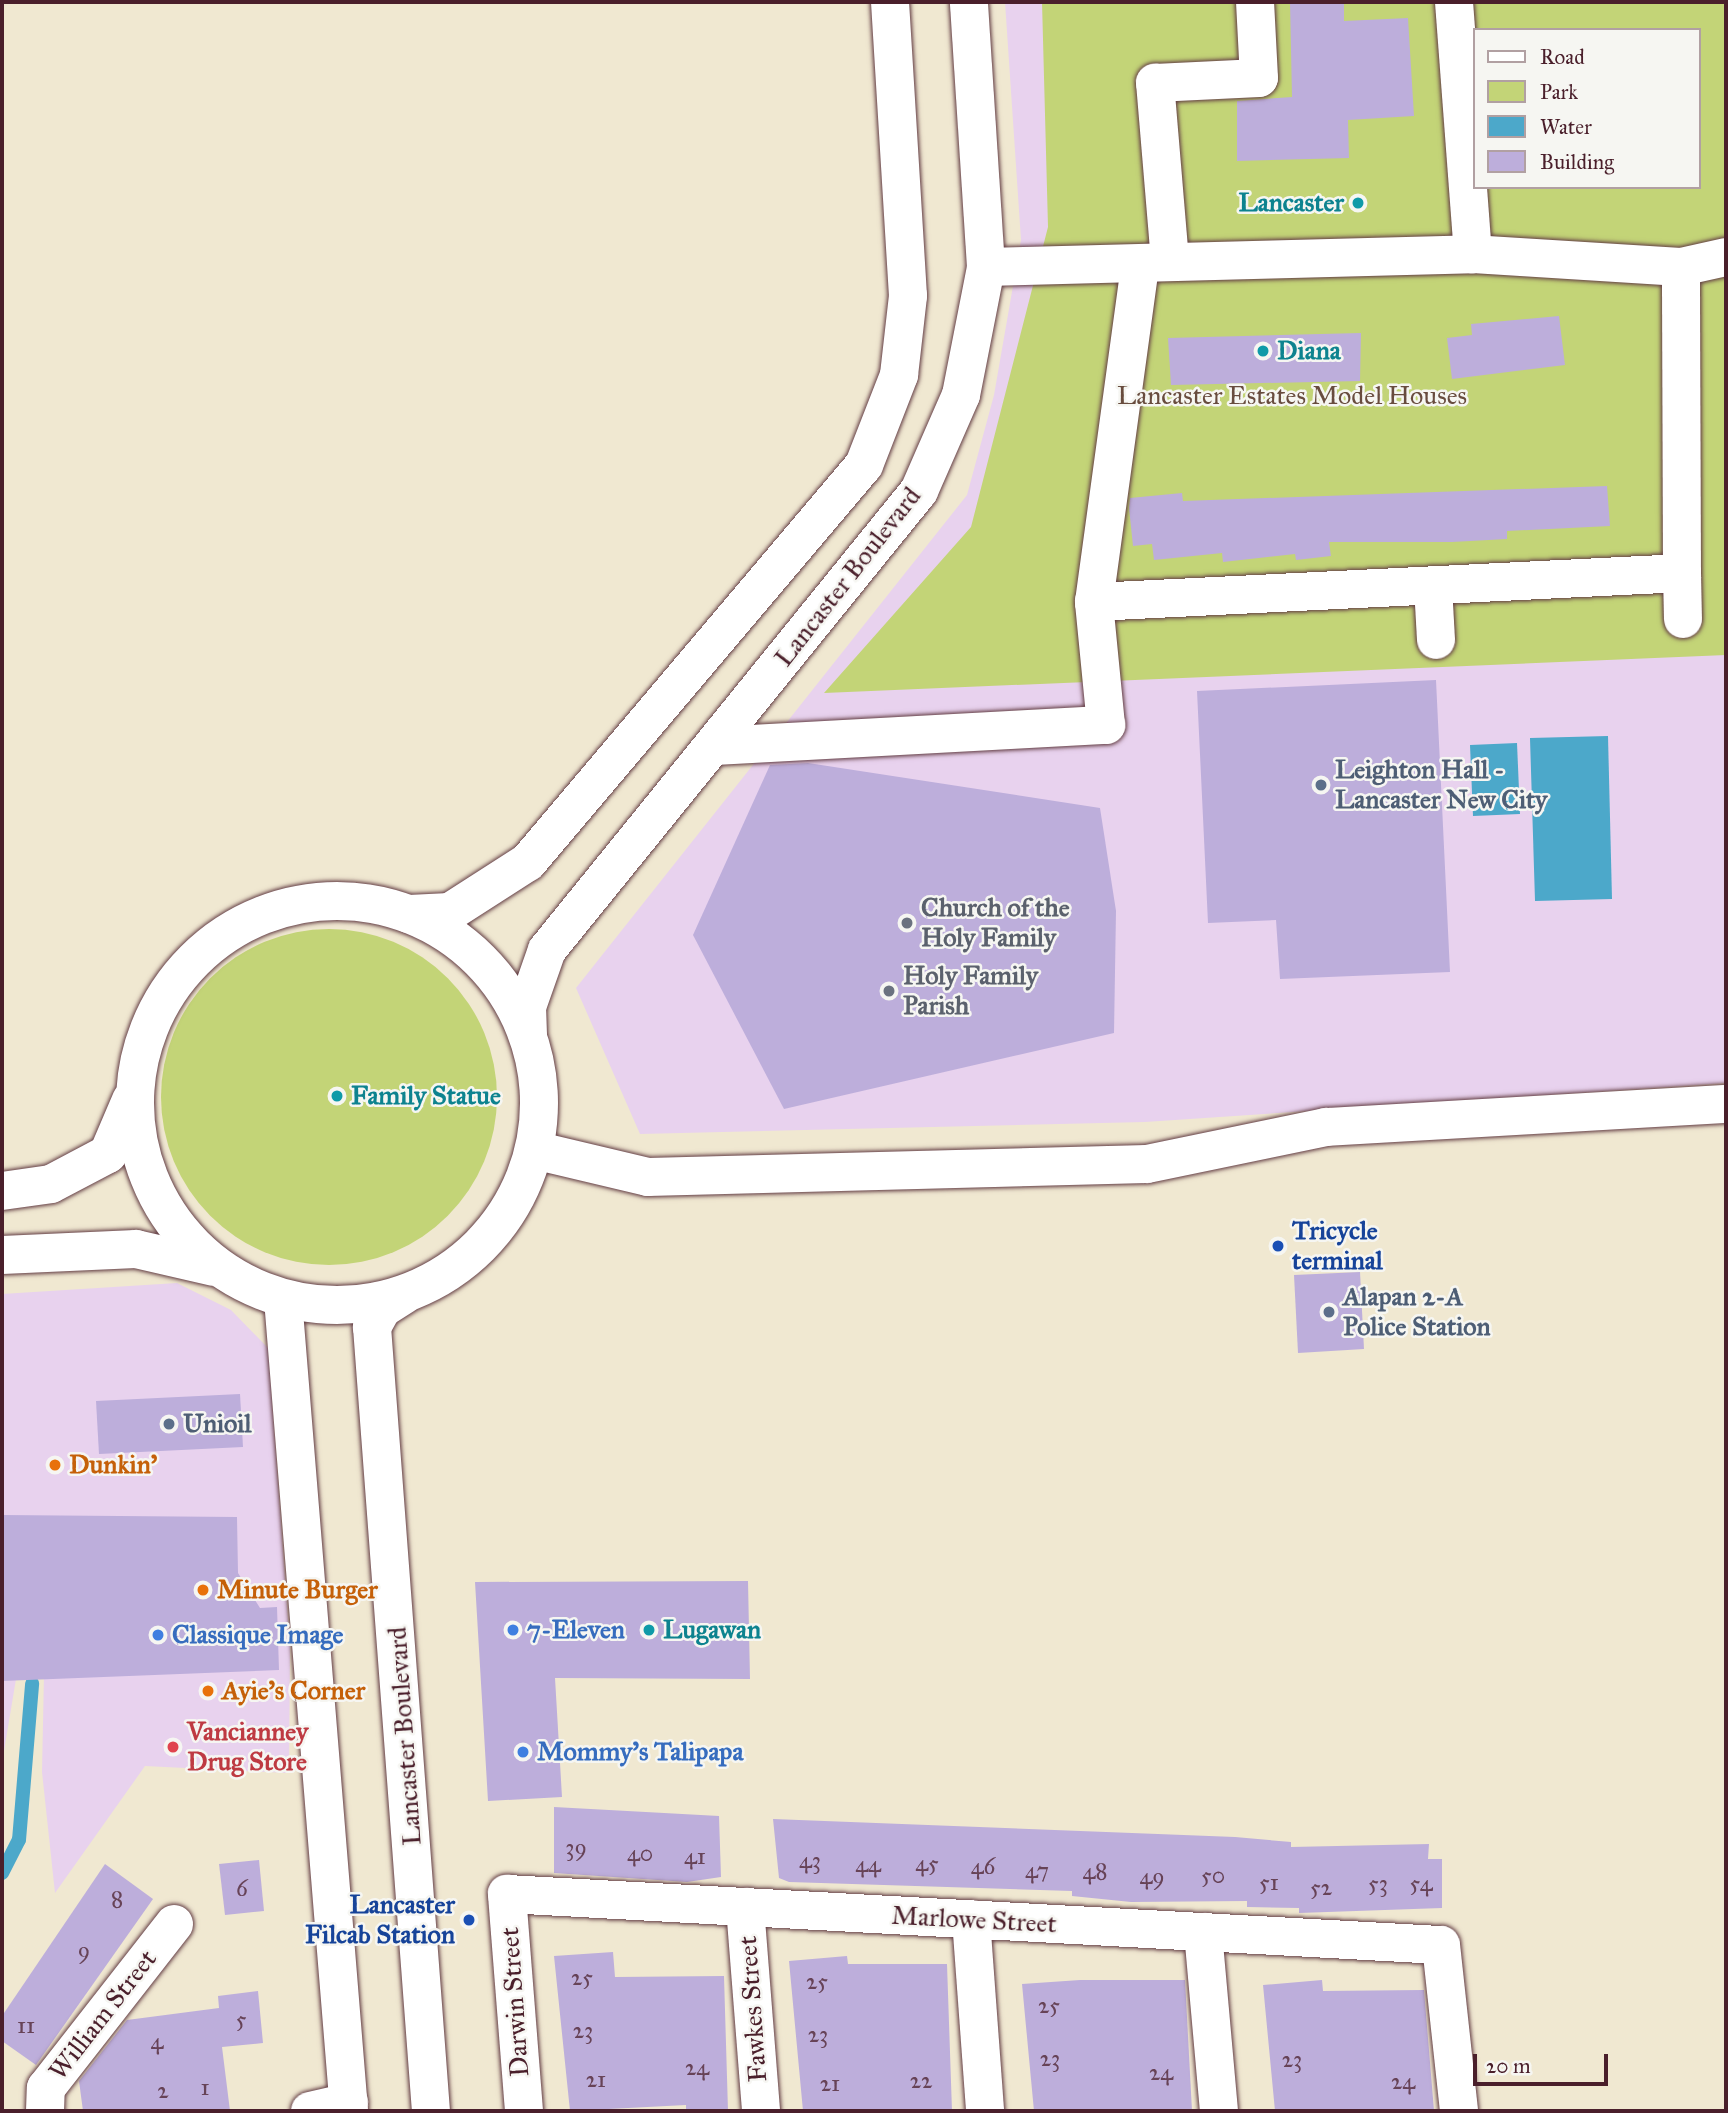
<!DOCTYPE html>
<html>
<head>
<meta charset="utf-8">
<style>
	body { margin:0 }
	#map { position:relative; width:1728px; height:2113px; overflow:hidden; background:#f0e8d1; font-family:"IM FELL Great Primer",serif }
	div>[style] { position:absolute }
	.built>* { inset:0; background:#e8d2ee }
	.green>* { inset:0; background:#c3d477 }
	.round { border-radius:50% }
	.water>* { inset:0; background:#4ca8ca }
	.stream>* { height:14px; margin:-7px; padding:0 7px; transform-origin:7px; border-radius:7px; background:#4ca8ca }
	.building>* { inset:0; background:#bdaedb }
	.roads { filter:drop-shadow(0 0 2px #633d44) drop-shadow(0 0 2px #633d44) }
	.street>* { height:38px; margin:-19px; padding:0 19px; transform-origin:19px; border-radius:19px; background:#fff }
	.secondary>* { height:38px; margin:-19px; padding:0 19px; transform-origin:19px; border-radius:19px; background:#fff }
	.secondary>.ring { margin:-19px; padding:0; box-sizing:content-box; background:none; border:38px solid #fff; border-radius:50% }
	.dots>* { width:19px; height:19px; translate:-50% -50%; box-sizing:border-box; border:4px solid #f6f6f2; border-radius:50% }
	span { translate:-50% -50%; white-space:nowrap; text-align:center; line-height:1.15; -webkit-text-stroke:5px #f6f6f2; paint-order:stroke }
	.number-label { font-size:23px; color:#674357 }
	.number-label span { -webkit-text-stroke-width:0 }
	.culture-label { font-size:26px; color:#0d838f; font-weight:700 }
	.right { translate:-100% -50%; text-align:right }
	.left { translate:0 -50%; text-align:left }
	.park-label { font-size:26px; color:#684c3e }
	.street-label { font-size:26px; color:#4a1f2b }
	.service-label { font-size:26px; color:#4e5e75; font-weight:700 }
	.worship-label { font-size:26px; color:#5b616d; font-weight:700 }
	.transit-label { font-size:26px; color:#164399; font-weight:700 }
	.food-label { font-size:26px; color:#c56008; font-weight:700 }
	.shop-label { font-size:26px; color:#366cbe; font-weight:700 }
	.health-label { font-size:26px; color:#be3a42; font-weight:700 }
	.frame { position:absolute; inset:0; border:4px solid #4a1f2b; pointer-events:none }
	.legend { position:absolute; left:1473px; top:28px; width:228px; height:161px; box-sizing:border-box; background:#f6f6f2; border:2px solid #b1a0a2; margin:0; padding:9px 12px; list-style:none; font-size:21px; color:#4a1f2b }
	.legend li { display:flex; align-items:center; gap:14px; height:35px }
	.legend b { width:35px; border:2px solid #b1a0a2 }
	.scale { position:absolute; left:1473px; top:2054px; width:135px; height:32px; box-sizing:border-box; border:4px solid #4a1f2b; border-top:0; padding-left:9px; font-size:21px; line-height:24px; white-space:nowrap; color:#4a1f2b; -webkit-text-stroke:5px #f6f6f2; paint-order:stroke }
</style>
</head>
<body>
<div id="map">
	<div class="built">
		<i style="clip-path:polygon(evenodd,1005px 2px,1726px 2px,1726px 1083px,1145px 1122px,640px 1134px,576px 988px,967px 495px,994px 395px,1021px 240px,1005px 2px,1474px 30px,1698px 30px,1698px 187px,1474px 187px,1474px 30px)"></i>
		<i style="clip-path:polygon(177px 1283px,231px 1310px,268px 1348px,290px 1647px,289px 1773px,145px 1766px,55px 1893px,42px 1772px,44px 1674px,17px 1673px,2px 1763px,2px 1294px)"></i>
	</div>
	<div class="green">
		<i style="clip-path:polygon(evenodd,1042px 2px,1726px 2px,1726px 655px,824px 693px,971px 527px,1048px 227px,1042px 2px,1474px 30px,1698px 30px,1698px 187px,1474px 187px,1474px 30px)"></i>
		<i class="round" style="left:161px;top:929px;width:336px;height:336px"></i>
	</div>
	<div class="water">
		<i style="clip-path:polygon(1608px 736px,1612px 899px,1535px 901px,1530px 738px)"></i>
		<i style="clip-path:polygon(1517px 743px,1520px 814px,1473px 816px,1470px 745px)"></i>
	</div>
	<div class="stream">
		<i style="left:2px;top:1873px;width:37px;rotate:-63deg"></i>
		<i style="left:19px;top:1840px;width:157px;rotate:-85.2deg"></i>
	</div>
	<div class="building">
		<i style="clip-path:polygon(1290px 2px,1344px 2px,1344px 21px,1408px 18px,1414px 116px,1348px 120px,1349px 158px,1237px 161px,1237px 101px,1292px 97px)"></i>
		<i style="clip-path:polygon(1559px 316px,1565px 365px,1452px 379px,1447px 338px,1472px 335px,1471px 324px)"></i>
		<i style="clip-path:polygon(1361px 333px,1360px 381px,1171px 385px,1168px 338px)"></i>
		<i style="clip-path:polygon(1607px 486px,1610px 526px,1507px 531px,1507px 539px,1452px 542px,1329px 542px,1331px 556px,1296px 560px,1295px 554px,1223px 562px,1222px 553px,1154px 560px,1152px 544px,1133px 546px,1129px 508px,1130px 498px,1182px 493px,1183px 501px)"></i>
		<i style="clip-path:polygon(1436px 680px,1450px 972px,1280px 979px,1276px 920px,1208px 923px,1197px 691px)"></i>
		<i style="clip-path:polygon(808px 763px,1100px 808px,1116px 911px,1114px 1033px,784px 1109px,693px 935px,770px 765px)"></i>
		<i style="clip-path:polygon(1360px 1272px,1364px 1349px,1298px 1353px,1294px 1275px)"></i>
		<i style="clip-path:polygon(240px 1394px,243px 1447px,99px 1454px,96px 1401px)"></i>
		<i style="clip-path:polygon(2px 1515px,237px 1517px,238px 1573px,260px 1608px,277px 1607px,279px 1670px,2px 1681px)"></i>
		<i style="clip-path:polygon(748px 1581px,750px 1679px,555px 1678px,562px 1797px,488px 1801px,475px 1582px)"></i>
		<i style="clip-path:polygon(554px 1807px,719px 1816px,721px 1877px,687px 1882px,554px 1873px)"></i>
		<i style="clip-path:polygon(773px 1819px,1235px 1837px,1291px 1842px,1291px 1847px,1429px 1844px,1428px 1859px,1442px 1859px,1442px 1908px,1299px 1913px,1299px 1908px,1247px 1907px,1247px 1901px,1131px 1902px,1072px 1896px,1072px 1891px,789px 1882px,779px 1878px)"></i>
		<i style="clip-path:polygon(259px 1860px,264px 1911px,225px 1915px,219px 1864px)"></i>
		<i style="clip-path:polygon(105px 1864px,153px 1899px,36px 2065px,2px 2041px,2px 2016px)"></i>
		<i style="clip-path:polygon(613px 1952px,615px 1977px,724px 1976px,728px 2111px,686px 2111px,686px 2105px,570px 2111px,554px 1956px)"></i>
		<i style="clip-path:polygon(847px 1956px,848px 1964px,947px 1964px,952px 2111px,803px 2111px,789px 1961px)"></i>
		<i style="clip-path:polygon(1080px 1980px,1185px 1980px,1192px 2111px,1034px 2111px,1022px 1984px)"></i>
		<i style="clip-path:polygon(1322px 1980px,1323px 1991px,1424px 1990px,1434px 2111px,1275px 2111px,1263px 1985px)"></i>
		<i style="clip-path:polygon(258px 1991px,263px 2043px,222px 2047px,230px 2111px,83px 2111px,79px 2081px,127px 2020px,219px 2008px,218px 1996px)"></i>
	</div>
	<div class="roads">
		<div class="street">
			<i style="left:1454px;top:2px;width:253px;rotate:85.7deg"></i>
			<i style="left:1170px;top:261px;width:179px;rotate:-94.8deg"></i>
			<i style="left:1155px;top:83px;width:104px;rotate:-2.8deg"></i>
			<i style="left:1259px;top:78px;width:76px;rotate:-93deg"></i>
			<i style="left:986px;top:267px;width:487px;rotate:-1.5deg"></i>
			<i style="left:1473px;top:254px;width:208px;rotate:3.6deg"></i>
			<i style="left:1681px;top:267px;width:46px;rotate:-12.5deg"></i>
			<i style="left:1682px;top:573px;width:46px;rotate:88.8deg"></i>
			<i style="left:1433px;top:586px;width:54px;rotate:86.8deg"></i>
			<i style="left:1094px;top:602px;width:589px;rotate:-2.82deg"></i>
			<i style="left:1682px;top:573px;width:306px;rotate:-90.2deg"></i>
			<i style="left:715px;top:746px;width:392px;rotate:-3.1deg"></i>
			<i style="left:1106px;top:725px;width:124px;rotate:-95.6deg"></i>
			<i style="left:1094px;top:602px;width:340px;rotate:-82.2deg"></i>
			<i style="left:745px;top:1907px;width:205px;rotate:85.5deg"></i>
			<i style="left:971px;top:1919px;width:193px;rotate:85.8deg"></i>
			<i style="left:1203px;top:1932px;width:180px;rotate:84.9deg"></i>
			<i style="left:45px;top:2111px;width:23px;rotate:-88deg"></i>
			<i style="left:46px;top:2088px;width:208px;rotate:-52deg"></i>
			<i style="left:310px;top:2111px;width:40px;rotate:-13deg"></i>
			<i style="left:524px;top:2111px;width:218px;rotate:-94.5deg"></i>
			<i style="left:507px;top:1894px;width:935px;rotate:3.13deg"></i>
			<i style="left:1441px;top:1945px;width:167px;rotate:83.8deg"></i>
		</div>
		<div class="secondary">
			<i class="ring" style="left:135px;top:901px;width:366px;height:366px"></i>
			<i style="left:409px;top:914px;width:41px;rotate:-2.8deg"></i>
			<i style="left:450px;top:912px;width:93px;rotate:-32.7deg"></i>
			<i style="left:528px;top:862px;width:520px;rotate:-49.76deg"></i>
			<i style="left:864px;top:465px;width:97px;rotate:-68.7deg"></i>
			<i style="left:899px;top:375px;width:80px;rotate:-83.5deg"></i>
			<i style="left:908px;top:296px;width:295px;rotate:-93.5deg"></i>
			<i style="left:528px;top:1035px;width:28px;rotate:-92deg"></i>
			<i style="left:527px;top:1007px;width:60px;rotate:-70.7deg"></i>
			<i style="left:547px;top:950px;width:591px;rotate:-50.98deg"></i>
			<i style="left:919px;top:491px;width:105px;rotate:-66.4deg"></i>
			<i style="left:961px;top:395px;width:130px;rotate:-78.9deg"></i>
			<i style="left:986px;top:267px;width:266px;rotate:-93.7deg"></i>
			<i style="left:534px;top:1150px;width:117px;rotate:13.3deg"></i>
			<i style="left:648px;top:1177px;width:499px;rotate:-1.5deg"></i>
			<i style="left:1147px;top:1164px;width:183px;rotate:-11.7deg"></i>
			<i style="left:1326px;top:1127px;width:401px;rotate:-3.3deg"></i>
			<i style="left:2px;top:1191px;width:49px;rotate:-8.1deg"></i>
			<i style="left:51px;top:1184px;width:64px;rotate:-27.8deg"></i>
			<i style="left:108px;top:1154px;width:59px;rotate:-66.9deg"></i>
			<i style="left:2px;top:1255px;width:134px;rotate:-2.6deg"></i>
			<i style="left:136px;top:1249px;width:80px;rotate:13deg"></i>
			<i style="left:404px;top:1295px;width:26px;rotate:148deg"></i>
			<i style="left:382px;top:1309px;width:21px;rotate:119deg"></i>
			<i style="left:372px;top:1327px;width:786px;rotate:85.7deg"></i>
			<i style="left:283px;top:1299px;width:815px;rotate:85.35deg"></i>
		</div>
	</div>
	<div class="dots">
		<i style="left:1358px;top:203px;background:#0f9aa8"></i>
		<i style="left:1263px;top:351px;background:#0f9aa8"></i>
		<i style="left:1321px;top:785px;background:#5c6f8a"></i>
		<i style="left:907px;top:923px;background:#6b7280"></i>
		<i style="left:889px;top:991px;background:#6b7280"></i>
		<i style="left:337px;top:1096px;background:#0f9aa8"></i>
		<i style="left:1278px;top:1246px;background:#1a4fb4"></i>
		<i style="left:1329px;top:1312px;background:#5c6f8a"></i>
		<i style="left:169px;top:1424px;background:#5c6f8a"></i>
		<i style="left:55px;top:1465px;background:#e8710a"></i>
		<i style="left:203px;top:1590px;background:#e8710a"></i>
		<i style="left:513px;top:1630px;background:#3f7fe0"></i>
		<i style="left:649px;top:1630px;background:#0f9aa8"></i>
		<i style="left:158px;top:1635px;background:#3f7fe0"></i>
		<i style="left:208px;top:1691px;background:#e8710a"></i>
		<i style="left:173px;top:1747px;background:#e0444e"></i>
		<i style="left:523px;top:1752px;background:#3f7fe0"></i>
		<i style="left:469px;top:1920px;background:#1a4fb4"></i>
	</div>
	<div class="number-label">
		<span style="left:576px;top:1847px">39</span>
		<span style="left:640px;top:1853px">40</span>
		<span style="left:695px;top:1856px">41</span>
		<span style="left:810px;top:1860px">43</span>
		<span style="left:927px;top:1863px">45</span>
		<span style="left:868px;top:1864px">44</span>
		<span style="left:983px;top:1866px">46</span>
		<span style="left:1037px;top:1870px">47</span>
		<span style="left:1095px;top:1871px">48</span>
		<span style="left:1213px;top:1875px">50</span>
		<span style="left:1152px;top:1876px">49</span>
		<span style="left:1269px;top:1882px">51</span>
		<span style="left:1378px;top:1883px">53</span>
		<span style="left:1421px;top:1883px">54</span>
		<span style="left:1321px;top:1887px">52</span>
		<span style="left:242px;top:1888px">6</span>
		<span style="left:117px;top:1899px">8</span>
		<span style="left:84px;top:1950px">9</span>
		<span style="left:582px;top:1977px">25</span>
		<span style="left:817px;top:1981px">25</span>
		<span style="left:1049px;top:2005px">25</span>
		<span style="left:241px;top:2019px">5</span>
		<span style="left:26px;top:2025px">11</span>
		<span style="left:583px;top:2030px">23</span>
		<span style="left:818px;top:2034px">23</span>
		<span style="left:157px;top:2041px">4</span>
		<span style="left:1050px;top:2058px">23</span>
		<span style="left:1292px;top:2059px">23</span>
		<span style="left:697px;top:2067px">24</span>
		<span style="left:1161px;top:2072px">24</span>
		<span style="left:596px;top:2079px">21</span>
		<span style="left:921px;top:2080px">22</span>
		<span style="left:1403px;top:2081px">24</span>
		<span style="left:830px;top:2083px">21</span>
		<span style="left:205px;top:2087px">1</span>
		<span style="left:163px;top:2090px">2</span>
	</div>
	<div class="culture-label">
		<span class="right" style="left:1344px;top:203px">Lancaster</span>
		<span class="left" style="left:1277px;top:351px">Diana</span>
		<span class="left" style="left:351px;top:1096px">Family Statue</span>
		<span class="left" style="left:663px;top:1630px">Lugawan</span>
	</div>
	<div class="park-label">
		<span style="left:1292px;top:396px">Lancaster Estates Model Houses</span>
	</div>
	<div class="street-label">
		<span style="left:848px;top:577px;rotate:-52deg">Lancaster Boulevard</span>
		<span style="left:405px;top:1736px;rotate:-94deg">Lancaster Boulevard</span>
		<span style="left:974px;top:1920px;rotate:3deg">Marlowe Street</span>
		<span style="left:515px;top:2002px;rotate:-94deg">Darwin Street</span>
		<span style="left:753px;top:2009px;rotate:-94deg">Fawkes Street</span>
		<span style="left:103px;top:2015px;rotate:-52deg">William Street</span>
	</div>
	<div class="service-label">
		<span class="left" style="left:1335px;top:785px">Leighton Hall -<br>Lancaster New City</span>
		<span class="left" style="left:1343px;top:1312px">Alapan 2-A<br>Police Station</span>
		<span class="left" style="left:183px;top:1424px">Unioil</span>
	</div>
	<div class="worship-label">
		<span class="left" style="left:921px;top:923px">Church of the<br>Holy Family</span>
		<span class="left" style="left:903px;top:991px">Holy Family<br>Parish</span>
	</div>
	<div class="transit-label">
		<span class="left" style="left:1292px;top:1246px">Tricycle<br>terminal</span>
		<span class="right" style="left:455px;top:1920px">Lancaster<br>Filcab Station</span>
	</div>
	<div class="food-label">
		<span class="left" style="left:69px;top:1465px">Dunkin'</span>
		<span class="left" style="left:217px;top:1590px">Minute Burger</span>
		<span class="left" style="left:222px;top:1691px">Ayie's Corner</span>
	</div>
	<div class="shop-label">
		<span class="left" style="left:527px;top:1630px">7-Eleven</span>
		<span class="left" style="left:172px;top:1635px">Classique Image</span>
		<span class="left" style="left:537px;top:1752px">Mommy's Talipapa</span>
	</div>
	<div class="health-label">
		<span class="left" style="left:187px;top:1747px">Vancianney<br>Drug Store</span>
	</div>
	<div class="frame"></div>
	<ul class="legend">
	<li><b style="height:9px;background:#fff"></b>Road</li>
	<li><b style="height:19px;background:#c3d477"></b>Park</li>
	<li><b style="height:19px;background:#4ca8ca"></b>Water</li>
	<li><b style="height:19px;background:#bdaedb"></b>Building</li>
	</ul>
	<div class="scale">20 m</div>
</div>
</body>
</html>
